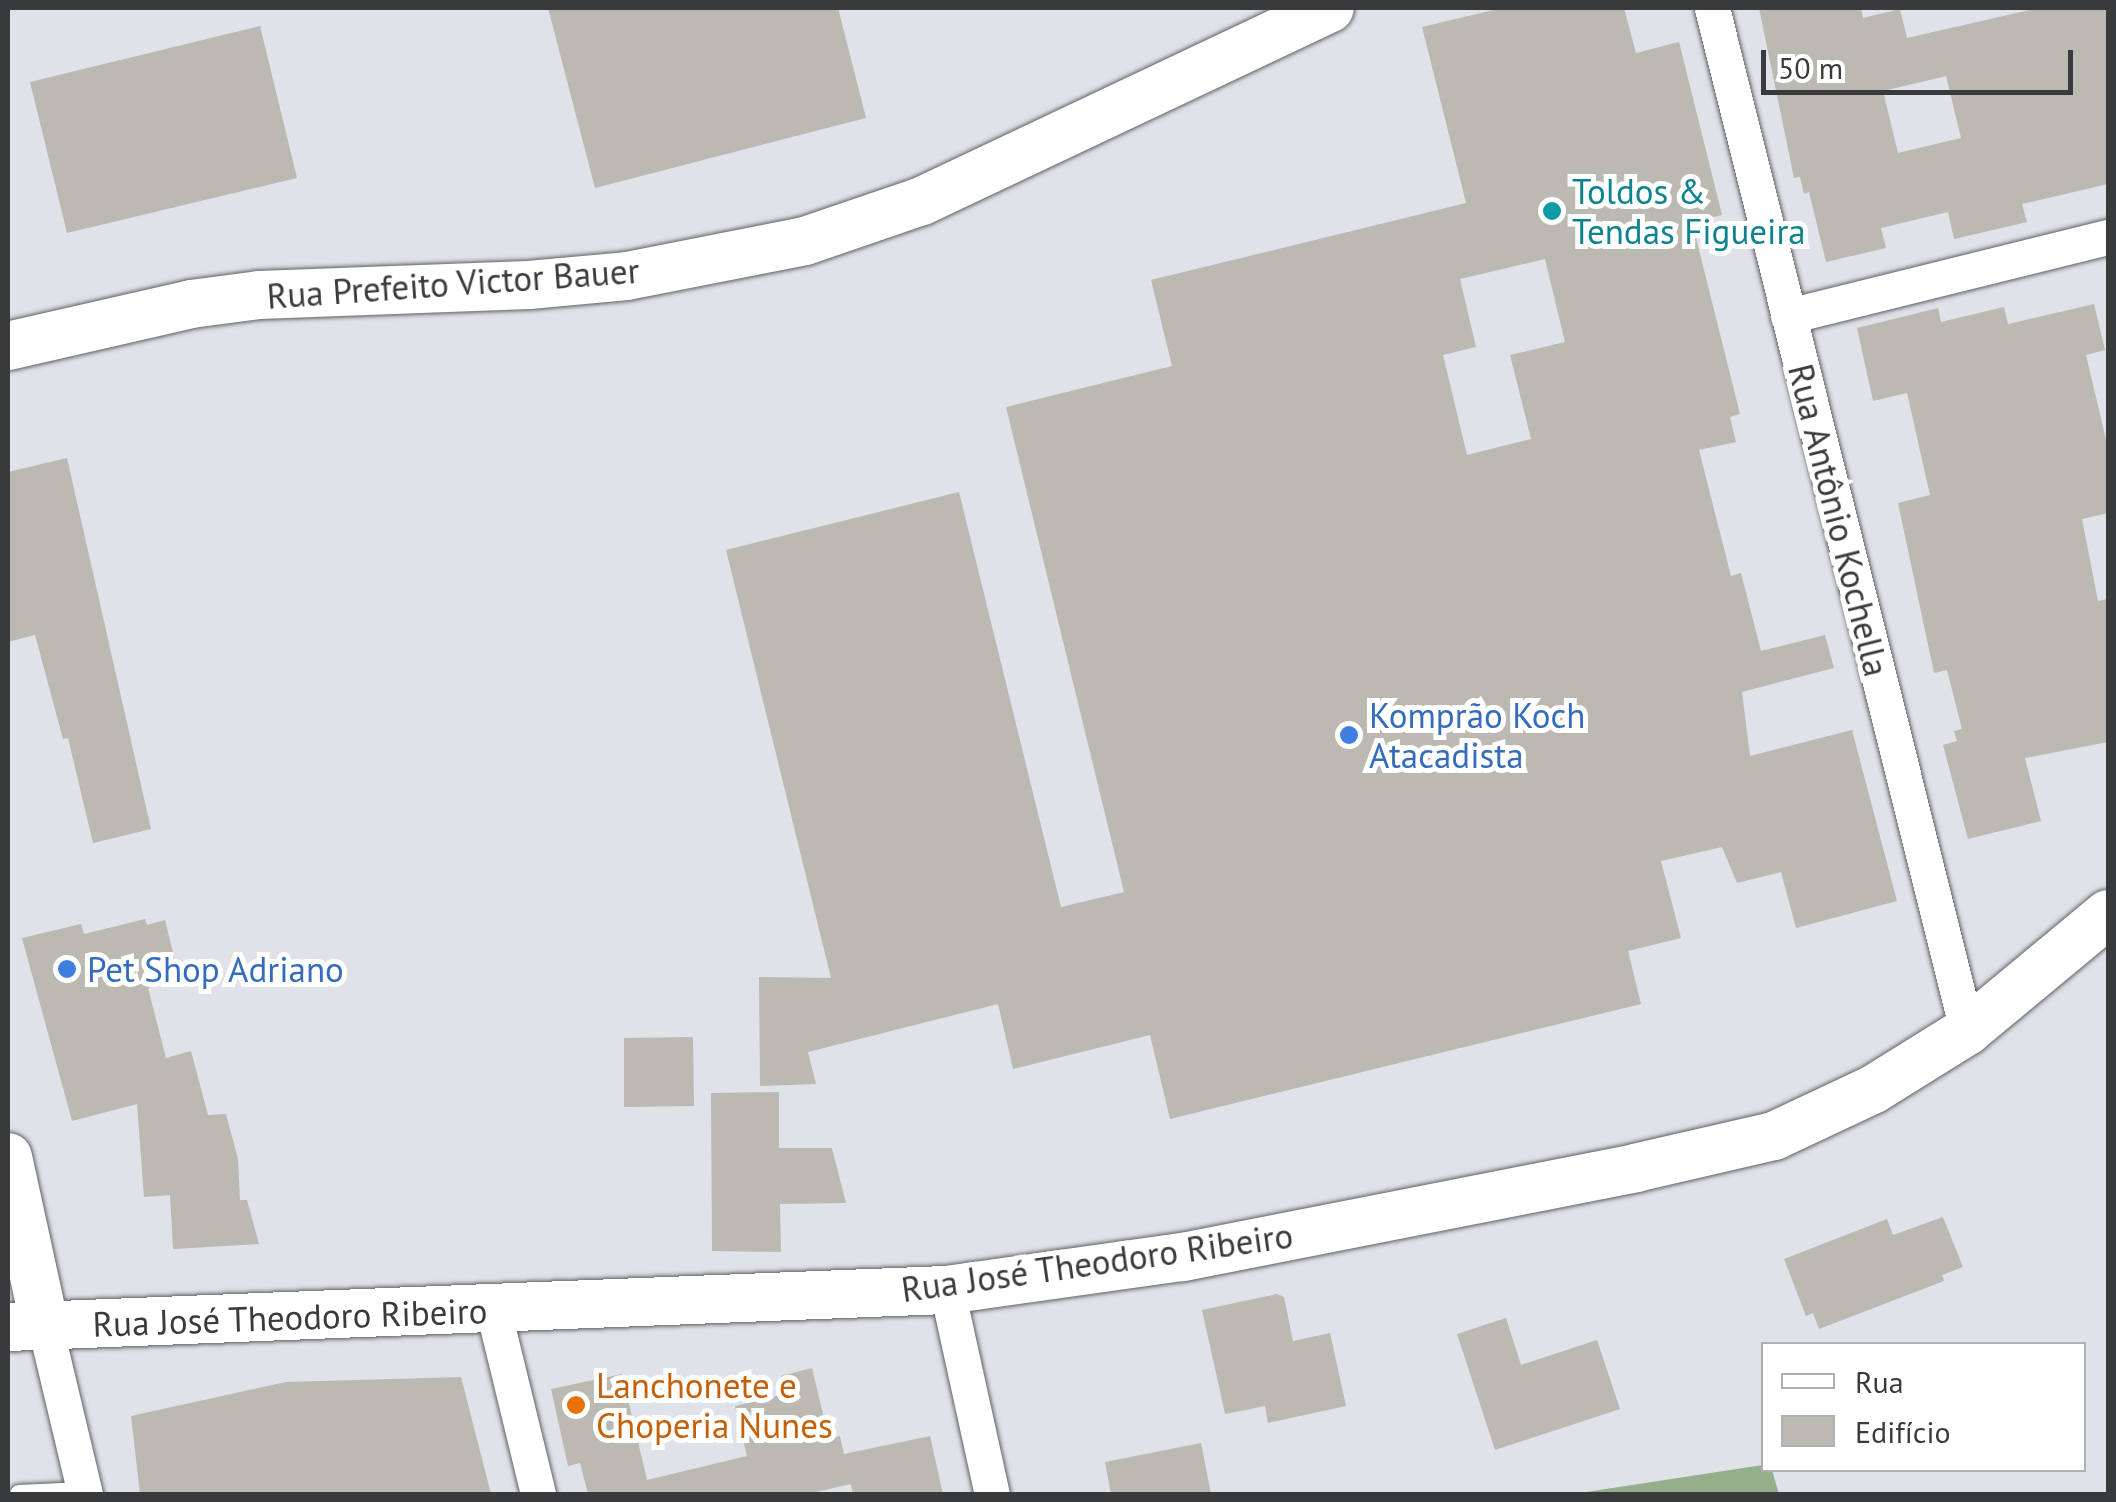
<!DOCTYPE html>
<html>
<head>
<meta charset="utf-8">
<style>
	body { margin:0 }
	#map { position:relative; width:2116px; height:1502px; overflow:hidden; background:#dfe2e8; font-family:"PT Sans",sans-serif }
	div>[style] { position:absolute }
	.forest>* { inset:0; background:#96af8b }
	.building>* { inset:0; background:#bcb8b2 }
	.roads { filter:drop-shadow(0 0 2px #5f6167) drop-shadow(0 0 2px #5f6167) }
	.service>* { height:18px; margin:-9px; padding:0 9px; transform-origin:9px; border-radius:9px; background:#fff }
	.minor>* { height:35px; margin:-17.5px; padding:0 17.5px; transform-origin:17.5px; border-radius:17.5px; background:#fff }
	.secondary>* { height:48px; margin:-24px; padding:0 24px; transform-origin:24px; border-radius:24px; background:#fff }
	.dots>* { width:28px; height:28px; translate:-50% -50%; box-sizing:border-box; border:5px solid #fff; border-radius:50% }
	span { translate:-50% -50%; white-space:nowrap; text-align:center; line-height:1.15; -webkit-text-stroke:10px #fff; paint-order:stroke }
	.culture-label { font-size:35px; color:#0d838f }
	.left { translate:0 -50%; text-align:left }
	.street-label { font-size:35px; color:#383a3c }
	.shop-label { font-size:35px; color:#366cbe }
	.food-label { font-size:35px; color:#c56008 }
	.frame { position:absolute; inset:0; border:10px solid #383a3c; pointer-events:none }
	.legend { position:absolute; left:1761px; top:1342px; width:325px; height:130px; box-sizing:border-box; background:#fff; border:2px solid #afb0b1; margin:0; padding:12px 18px; list-style:none; font-size:30px; color:#383a3c }
	.legend li { display:flex; align-items:center; gap:20px; height:50px }
	.legend b { width:50px; border:2px solid #afb0b1 }
	.scale { position:absolute; left:1761px; top:50px; width:312px; height:45px; box-sizing:border-box; border:5px solid #383a3c; border-top:0; padding-left:12px; font-size:30px; line-height:35px; white-space:nowrap; color:#383a3c; -webkit-text-stroke:8px #fff; paint-order:stroke }
</style>
</head>
<body>
<div id="map">
	<div class="forest">
		<i style="clip-path:polygon(1763px 1465px,1764px 1470px,1772px 1470px,1779px 1494px,1573px 1494px)"></i>
	</div>
	<div class="building">
		<i style="clip-path:polygon(548px 8px,838px 8px,866px 118px,595px 188px)"></i>
		<i style="clip-path:polygon(evenodd,1502px 8px,1624px 8px,1636px 53px,1679px 42px,1722px 215px,1692px 222px,1740px 414px,1730px 417px,1736px 442px,1699px 450px,1731px 576px,1741px 573px,1761px 651px,1825px 635px,1834px 668px,1742px 692px,1750px 756px,1852px 730px,1897px 901px,1796px 928px,1781px 872px,1737px 883px,1722px 847px,1661px 861px,1681px 938px,1628px 951px,1641px 1004px,1170px 1119px,1150px 1035px,1013px 1069px,998px 1004px,808px 1052px,816px 1084px,760px 1086px,759px 977px,831px 978px,726px 550px,959px 492px,1061px 907px,1124px 892px,1006px 407px,1172px 366px,1151px 280px,1466px 203px,1422px 27px,1502px 8px,1545px 259px,1565px 342px,1510px 355px,1531px 439px,1467px 455px,1443px 355px,1476px 347px,1460px 279px,1545px 259px)"></i>
		<i style="clip-path:polygon(evenodd,1759px 8px,1861px 8px,1863px 18px,1900px 9px,1907px 38px,2038px 8px,2108px 8px,2108px 184px,2022px 204px,2027px 222px,1954px 239px,1948px 212px,1881px 228px,1886px 248px,1826px 262px,1809px 192px,1804px 194px,1800px 177px,1794px 178px,1759px 8px,1946px 76px,1961px 138px,1898px 153px,1883px 91px,1946px 76px)"></i>
		<i style="clip-path:polygon(260px 26px,297px 178px,67px 233px,30px 82px)"></i>
		<i style="clip-path:polygon(2094px 304px,2105px 350px,2086px 355px,2108px 448px,2108px 513px,2082px 519px,2098px 601px,2108px 599px,2108px 742px,2025px 758px,2041px 821px,1968px 839px,1943px 745px,1957px 741px,1954px 731px,1962px 729px,1947px 670px,1934px 673px,1898px 503px,1930px 495px,1907px 393px,1873px 401px,1857px 328px,1938px 308px,1941px 322px,2004px 307px,2008px 324px)"></i>
		<i style="clip-path:polygon(67px 458px,151px 829px,93px 843px,68px 738px,63px 739px,35px 635px,8px 642px,8px 472px)"></i>
		<i style="clip-path:polygon(145px 919px,147px 925px,165px 920px,177px 969px,159px 973px,162px 984px,148px 988px,166px 1058px,191px 1051px,208px 1115px,226px 1114px,238px 1159px,240px 1200px,247px 1200px,259px 1244px,173px 1249px,170px 1195px,144px 1197px,137px 1104px,72px 1121px,22px 938px,81px 924px,84px 934px)"></i>
		<i style="clip-path:polygon(693px 1037px,694px 1106px,624px 1107px,624px 1038px)"></i>
		<i style="clip-path:polygon(779px 1092px,779px 1148px,832px 1148px,846px 1203px,780px 1204px,781px 1252px,712px 1251px,711px 1093px)"></i>
		<i style="clip-path:polygon(1943px 1217px,1963px 1267px,1942px 1275px,1944px 1281px,1819px 1329px,1813px 1313px,1806px 1316px,1784px 1259px,1887px 1219px,1893px 1235px)"></i>
		<i style="clip-path:polygon(1277px 1294px,1284px 1297px,1293px 1341px,1330px 1333px,1346px 1406px,1268px 1423px,1265px 1406px,1225px 1414px,1202px 1310px)"></i>
		<i style="clip-path:polygon(1506px 1318px,1521px 1365px,1597px 1340px,1620px 1409px,1495px 1450px,1457px 1334px)"></i>
		<i style="clip-path:polygon(812px 1368px,829px 1439px,840px 1436px,844px 1454px,930px 1436px,943px 1494px,853px 1494px,851px 1484px,807px 1494px,588px 1494px,580px 1463px,568px 1466px,551px 1389px,622px 1374px,647px 1480px,747px 1456px,735px 1406px,785px 1394px,781px 1376px)"></i>
		<i style="clip-path:polygon(461px 1377px,491px 1494px,140px 1494px,131px 1416px,286px 1382px)"></i>
		<i style="clip-path:polygon(1201px 1443px,1211px 1494px,1111px 1494px,1105px 1462px)"></i>
	</div>
	<div class="roads">
		<div class="service">
			<i style="left:19px;top:1494px;width:65px;rotate:-2.6deg"></i>
		</div>
		<div class="minor">
			<i style="left:1712px;top:8px;width:1054px;rotate:76deg"></i>
			<i style="left:1788px;top:316px;width:330px;rotate:-13.9deg"></i>
			<i style="left:947px;top:1290px;width:209px;rotate:77.6deg"></i>
			<i style="left:493px;top:1309px;width:190px;rotate:76.3deg"></i>
			<i style="left:45px;top:1326px;width:173px;rotate:76.6deg"></i>
		</div>
		<div class="secondary">
			<i style="left:8px;top:346px;width:188px;rotate:-12.9deg"></i>
			<i style="left:191px;top:304px;width:69px;rotate:-7.5deg"></i>
			<i style="left:259px;top:295px;width:270px;rotate:-2.1deg"></i>
			<i style="left:529px;top:285px;width:98px;rotate:-5.2deg"></i>
			<i style="left:627px;top:276px;width:181px;rotate:-11.1deg"></i>
			<i style="left:805px;top:241px;width:124px;rotate:-18.9deg"></i>
			<i style="left:922px;top:201px;width:451px;rotate:-25.3deg"></i>
			<i style="left:8px;top:1157px;width:173px;rotate:77.7deg"></i>
			<i style="left:8px;top:1327px;width:940px;rotate:-2.26deg"></i>
			<i style="left:947px;top:1290px;width:238px;rotate:-8deg"></i>
			<i style="left:1183px;top:1257px;width:461px;rotate:-11.1deg"></i>
			<i style="left:1635px;top:1168px;width:143px;rotate:-13deg"></i>
			<i style="left:1774px;top:1136px;width:110px;rotate:-25.2deg"></i>
			<i style="left:1874px;top:1089px;width:110px;rotate:-31.9deg"></i>
			<i style="left:1967px;top:1031px;width:183px;rotate:-39.7deg"></i>
		</div>
	</div>
	<div class="dots">
		<i style="left:1552px;top:211px;background:#0f9aa8"></i>
		<i style="left:1349px;top:735px;background:#3f7fe0"></i>
		<i style="left:67px;top:969px;background:#3f7fe0"></i>
		<i style="left:576px;top:1405px;background:#e8710a"></i>
	</div>
	<div class="culture-label">
		<span class="left" style="left:1572px;top:211px">Toldos &amp;<br>Tendas Figueira</span>
	</div>
	<div class="street-label">
		<span style="left:453px;top:283px;rotate:-4deg">Rua Prefeito Victor Bauer</span>
		<span style="left:1839px;top:520px;rotate:76deg">Rua Antônio Kochella</span>
		<span style="left:1097px;top:1262px;rotate:-8deg">Rua José Theodoro Ribeiro</span>
		<span style="left:290px;top:1317px;rotate:-2deg">Rua José Theodoro Ribeiro</span>
	</div>
	<div class="shop-label">
		<span class="left" style="left:1369px;top:735px">Komprão Koch<br>Atacadista</span>
		<span class="left" style="left:87px;top:969px">Pet Shop Adriano</span>
	</div>
	<div class="food-label">
		<span class="left" style="left:596px;top:1405px">Lanchonete e<br>Choperia Nunes</span>
	</div>
	<div class="frame"></div>
	<ul class="legend">
	<li><b style="height:12px;background:#fff"></b>Rua</li>
	<li><b style="height:28px;background:#bcb8b2"></b>Edifício</li>
	</ul>
	<div class="scale">50 m</div>
</div>
</body>
</html>
